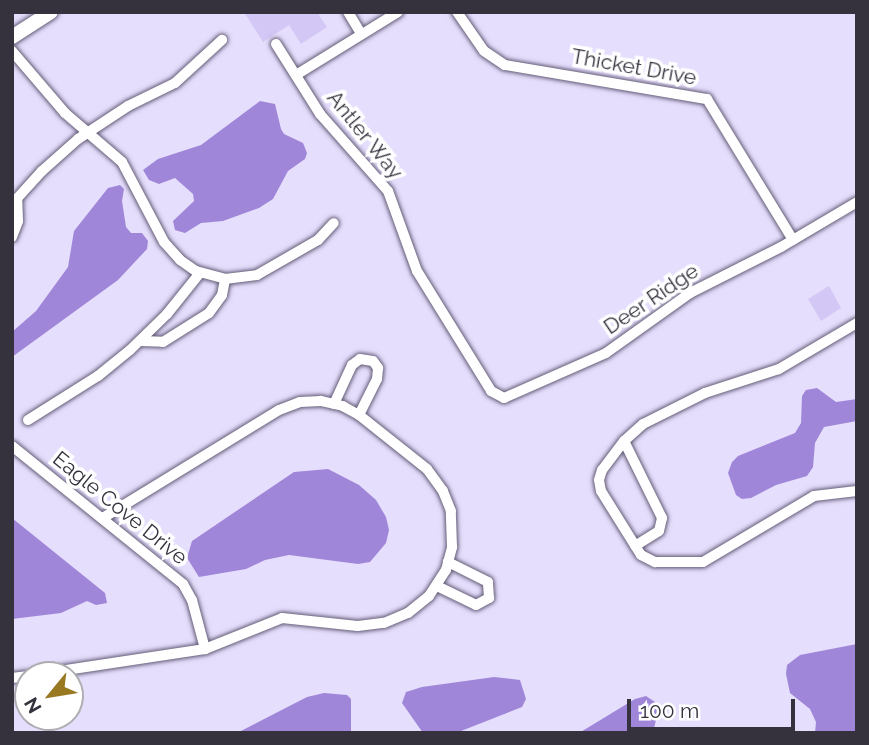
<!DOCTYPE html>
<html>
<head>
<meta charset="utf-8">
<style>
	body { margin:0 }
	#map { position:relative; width:869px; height:745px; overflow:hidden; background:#e6defd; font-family:Raleway,sans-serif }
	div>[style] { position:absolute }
	.green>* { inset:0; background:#d3c7f5 }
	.water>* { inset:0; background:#9f86d8 }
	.roads { filter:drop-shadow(0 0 2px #645d77) drop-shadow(0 0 2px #645d77) }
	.street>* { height:10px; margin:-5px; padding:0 5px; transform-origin:5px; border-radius:5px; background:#fff }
	.secondary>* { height:14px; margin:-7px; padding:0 7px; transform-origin:7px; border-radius:7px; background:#fff }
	span { translate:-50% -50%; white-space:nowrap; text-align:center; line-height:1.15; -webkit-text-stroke:7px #fff; paint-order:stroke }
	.street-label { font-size:21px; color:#35323e }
	.frame { position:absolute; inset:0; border:14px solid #35323e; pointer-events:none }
	.north { position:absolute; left:14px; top:661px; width:70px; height:70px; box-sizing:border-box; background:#fff; border:2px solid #aeadb2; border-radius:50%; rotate:240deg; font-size:19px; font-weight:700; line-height:28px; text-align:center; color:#35323e }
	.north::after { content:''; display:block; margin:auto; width:24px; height:32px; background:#997822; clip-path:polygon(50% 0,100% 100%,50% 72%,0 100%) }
	.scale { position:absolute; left:627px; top:699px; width:168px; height:32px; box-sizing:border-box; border:4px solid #35323e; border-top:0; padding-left:9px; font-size:21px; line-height:24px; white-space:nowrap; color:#35323e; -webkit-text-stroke:5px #fff; paint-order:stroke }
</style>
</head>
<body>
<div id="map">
	<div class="green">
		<i style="clip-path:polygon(244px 12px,317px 12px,327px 27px,301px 44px,289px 25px,263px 42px)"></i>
		<i style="clip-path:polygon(829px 286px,841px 308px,821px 321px,808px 299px)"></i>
	</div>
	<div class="water">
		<i style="clip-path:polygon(260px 101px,275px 104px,281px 129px,284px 134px,303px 143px,307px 153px,305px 159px,288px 171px,273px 199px,259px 208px,223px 221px,201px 223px,185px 233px,175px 230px,173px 221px,194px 201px,193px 194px,175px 178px,159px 184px,149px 180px,143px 170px,158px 159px,201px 145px)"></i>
		<i style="clip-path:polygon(120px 185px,124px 189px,122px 201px,126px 227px,131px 233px,142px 233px,148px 241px,147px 249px,118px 280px,12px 357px,12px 332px,36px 311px,68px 267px,74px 231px,108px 188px)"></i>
		<i style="clip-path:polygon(817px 388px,836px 402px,857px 399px,857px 421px,824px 427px,815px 443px,813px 467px,807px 476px,776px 485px,751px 498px,742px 499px,736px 495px,728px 473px,732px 462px,738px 456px,795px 433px,801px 423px,802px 396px,806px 390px)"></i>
		<i style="clip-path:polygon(328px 469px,359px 485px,376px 500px,386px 517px,389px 530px,386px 543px,370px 562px,358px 564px,289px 555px,265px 560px,246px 569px,199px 577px,187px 558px,192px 541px,294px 472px)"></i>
		<i style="clip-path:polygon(12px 518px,105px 593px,107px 603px,96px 605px,87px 601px,61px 613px,12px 619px)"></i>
		<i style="clip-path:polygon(857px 644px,857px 733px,815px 733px,816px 722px,810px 709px,790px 693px,786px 674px,787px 665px,800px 655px)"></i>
		<i style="clip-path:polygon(494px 677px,520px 680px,526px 699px,522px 707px,456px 733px,423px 733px,402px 703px,406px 692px,422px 687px)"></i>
		<i style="clip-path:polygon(324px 693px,347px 695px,351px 699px,351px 733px,237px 733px,307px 697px)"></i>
		<i style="clip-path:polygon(646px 696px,655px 702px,658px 711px,653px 733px,579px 733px,635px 699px)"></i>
	</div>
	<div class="roads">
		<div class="street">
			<i style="left:348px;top:12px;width:26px;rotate:59deg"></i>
			<i style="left:457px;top:12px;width:47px;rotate:55.3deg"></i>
			<i style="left:484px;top:51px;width:25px;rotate:34deg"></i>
			<i style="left:505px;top:65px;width:205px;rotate:9.6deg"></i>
			<i style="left:707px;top:99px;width:165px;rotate:58.6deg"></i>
			<i style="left:276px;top:44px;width:83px;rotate:57.8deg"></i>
			<i style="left:320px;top:114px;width:103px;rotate:48.6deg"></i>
			<i style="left:388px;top:191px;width:85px;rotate:70.1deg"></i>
			<i style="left:417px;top:271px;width:141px;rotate:58.3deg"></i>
			<i style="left:491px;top:391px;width:15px;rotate:28deg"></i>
			<i style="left:504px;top:398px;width:111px;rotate:-23.8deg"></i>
			<i style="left:606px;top:353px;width:103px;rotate:-35.5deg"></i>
			<i style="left:690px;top:293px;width:102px;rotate:-26.8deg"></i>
			<i style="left:781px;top:247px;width:88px;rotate:-30.6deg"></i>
			<i style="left:12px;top:51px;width:82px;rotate:49.5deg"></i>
			<i style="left:65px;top:113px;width:75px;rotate:40.7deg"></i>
			<i style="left:122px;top:162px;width:90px;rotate:62.3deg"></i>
			<i style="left:164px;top:242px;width:24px;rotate:48deg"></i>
			<i style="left:180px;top:260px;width:19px;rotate:35deg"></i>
			<i style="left:196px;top:271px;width:30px;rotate:15deg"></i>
			<i style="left:225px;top:279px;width:32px;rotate:-7deg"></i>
			<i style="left:257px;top:275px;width:70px;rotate:-29.8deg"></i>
			<i style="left:318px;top:240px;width:23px;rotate:-47deg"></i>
			<i style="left:296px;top:75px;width:120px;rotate:-31.7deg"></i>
			<i style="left:12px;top:204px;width:45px;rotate:-47.7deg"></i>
			<i style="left:42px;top:171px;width:48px;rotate:-41.6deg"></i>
			<i style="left:78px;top:139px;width:60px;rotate:-33.4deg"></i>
			<i style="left:128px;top:106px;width:52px;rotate:-26.1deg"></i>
			<i style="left:175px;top:83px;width:64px;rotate:-42.5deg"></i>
			<i style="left:12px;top:237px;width:17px;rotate:-69deg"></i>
			<i style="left:18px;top:221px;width:23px;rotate:-92deg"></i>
			<i style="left:857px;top:323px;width:91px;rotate:149.5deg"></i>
			<i style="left:779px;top:369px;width:78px;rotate:162deg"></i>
			<i style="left:705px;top:393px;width:69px;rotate:153.4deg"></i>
			<i style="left:643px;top:424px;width:25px;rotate:138deg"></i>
			<i style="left:624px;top:441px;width:36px;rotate:127deg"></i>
			<i style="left:602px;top:470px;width:10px;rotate:107deg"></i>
			<i style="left:599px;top:480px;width:11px;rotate:80deg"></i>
			<i style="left:601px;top:491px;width:75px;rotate:58deg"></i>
			<i style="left:641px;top:555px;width:16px;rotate:27deg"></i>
			<i style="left:655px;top:562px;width:48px"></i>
			<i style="left:703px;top:562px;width:129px;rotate:-30.7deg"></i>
			<i style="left:814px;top:496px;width:43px;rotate:-6.6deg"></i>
			<i style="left:140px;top:341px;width:23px;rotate:2deg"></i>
			<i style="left:163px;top:342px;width:54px;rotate:-32.2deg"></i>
			<i style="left:209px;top:313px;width:22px;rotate:-54deg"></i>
			<i style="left:222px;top:295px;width:16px;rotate:-79deg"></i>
			<i style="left:334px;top:404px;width:43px;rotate:-65.2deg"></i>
			<i style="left:352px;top:365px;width:10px;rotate:-37deg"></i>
			<i style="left:360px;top:359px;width:13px;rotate:9deg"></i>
			<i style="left:373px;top:361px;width:9px;rotate:54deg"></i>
			<i style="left:378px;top:368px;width:11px;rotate:95deg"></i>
			<i style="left:377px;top:379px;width:40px;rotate:116.6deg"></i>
			<i style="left:28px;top:420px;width:83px;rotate:-32.2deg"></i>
			<i style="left:98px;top:376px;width:41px;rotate:-39.1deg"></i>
			<i style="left:130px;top:350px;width:52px;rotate:-44.2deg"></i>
			<i style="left:167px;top:314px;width:53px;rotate:-51.2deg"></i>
			<i style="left:624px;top:441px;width:86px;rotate:63.7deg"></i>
			<i style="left:662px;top:518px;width:13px;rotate:103deg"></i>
			<i style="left:659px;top:531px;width:28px;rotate:148deg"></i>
			<i style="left:12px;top:446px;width:220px;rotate:38.9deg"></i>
			<i style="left:183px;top:584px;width:18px;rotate:61deg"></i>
			<i style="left:192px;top:600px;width:51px;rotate:75.1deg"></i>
			<i style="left:437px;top:586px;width:43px;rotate:26deg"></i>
			<i style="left:476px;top:605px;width:15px;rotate:-28deg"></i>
			<i style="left:489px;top:598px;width:16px;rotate:-94deg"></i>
			<i style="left:488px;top:582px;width:45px;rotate:-153.4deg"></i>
			<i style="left:33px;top:675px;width:174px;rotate:-8.6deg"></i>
			<i style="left:205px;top:649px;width:83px;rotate:-21.9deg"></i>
			<i style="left:282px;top:618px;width:76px;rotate:6deg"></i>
			<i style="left:358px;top:626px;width:26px;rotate:-7deg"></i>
			<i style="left:384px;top:623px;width:26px;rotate:-23deg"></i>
			<i style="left:408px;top:613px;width:27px;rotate:-39deg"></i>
			<i style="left:429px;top:596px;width:31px;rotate:-57deg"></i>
			<i style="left:446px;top:570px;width:24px;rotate:-75deg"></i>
			<i style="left:452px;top:547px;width:36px;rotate:-92deg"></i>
			<i style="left:451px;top:511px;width:22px;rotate:-112deg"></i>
			<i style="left:443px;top:491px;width:27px;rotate:-126deg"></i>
			<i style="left:427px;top:469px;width:87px;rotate:-141.5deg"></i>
			<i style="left:359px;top:415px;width:18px;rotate:-151deg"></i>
			<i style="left:343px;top:406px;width:23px;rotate:-167deg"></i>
			<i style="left:321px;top:401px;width:21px;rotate:177deg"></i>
			<i style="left:300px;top:402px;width:22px;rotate:159deg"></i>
			<i style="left:279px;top:410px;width:206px;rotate:148.5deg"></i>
			<i style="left:12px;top:678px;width:16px;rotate:-7deg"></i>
		</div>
		<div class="secondary">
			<i style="left:12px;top:37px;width:46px;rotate:-32.7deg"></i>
		</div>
	</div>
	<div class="street-label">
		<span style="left:634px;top:67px;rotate:10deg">Thicket Drive</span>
		<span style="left:365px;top:135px;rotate:51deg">Antler Way</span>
		<span style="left:651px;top:299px;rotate:-34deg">Deer Ridge</span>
		<span style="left:120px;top:508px;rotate:39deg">Eagle Cove Drive</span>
	</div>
	<div class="frame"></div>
	<div class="north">N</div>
	<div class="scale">100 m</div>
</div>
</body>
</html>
